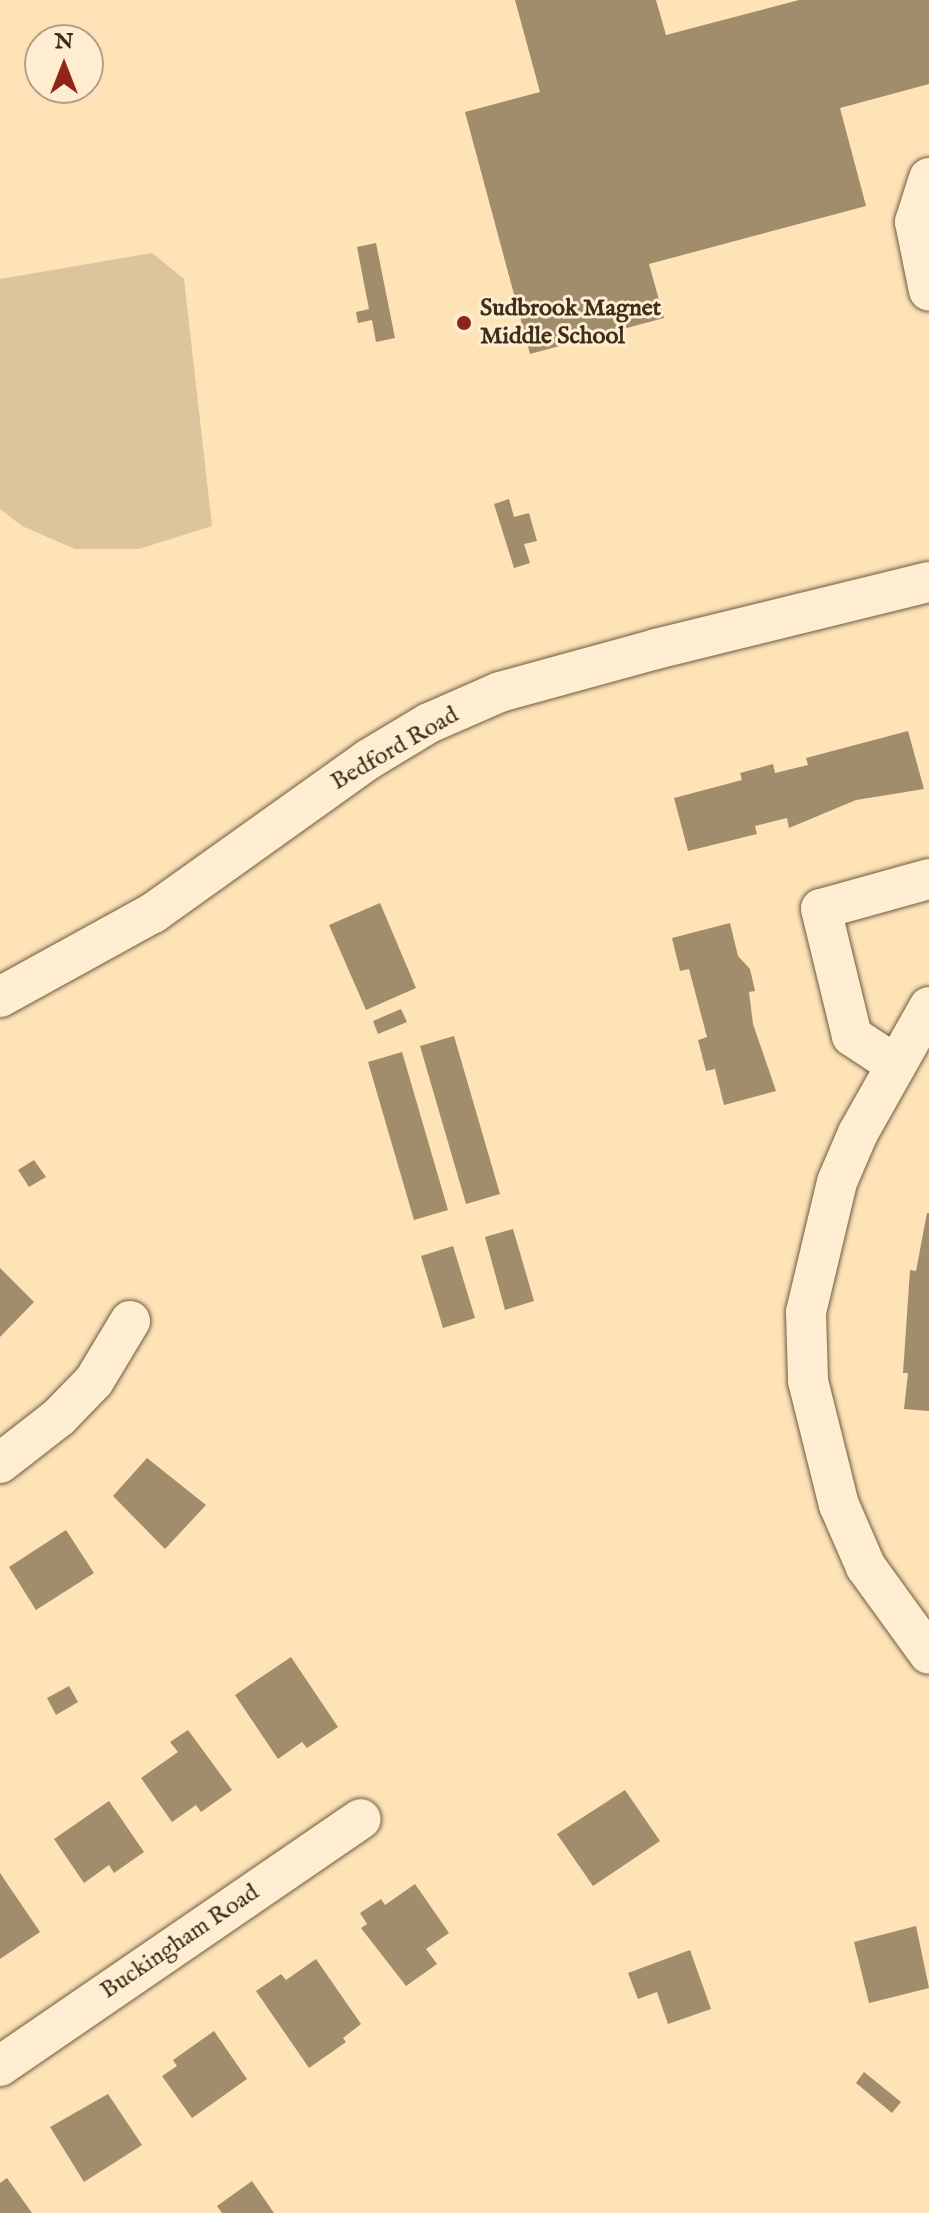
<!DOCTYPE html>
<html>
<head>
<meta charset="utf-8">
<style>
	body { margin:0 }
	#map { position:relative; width:929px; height:2213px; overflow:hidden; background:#fde3b6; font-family:"IM FELL English",serif }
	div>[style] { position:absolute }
	.green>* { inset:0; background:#dcc49c }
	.building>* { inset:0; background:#a18c6c }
	.roads { filter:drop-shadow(0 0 2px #6d5b42) drop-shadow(0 0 2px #6d5b42) }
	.minor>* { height:40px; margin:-20px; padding:0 20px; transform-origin:20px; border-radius:20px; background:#feedd0 }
	.dots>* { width:22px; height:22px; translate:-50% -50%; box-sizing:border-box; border:4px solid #feedd0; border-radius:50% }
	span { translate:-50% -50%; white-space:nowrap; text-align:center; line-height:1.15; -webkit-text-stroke:6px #feedd0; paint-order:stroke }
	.poi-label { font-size:24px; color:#3d2e1b; font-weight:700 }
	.left { translate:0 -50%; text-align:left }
	.street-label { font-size:24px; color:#3d2e1b }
	.north { position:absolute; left:24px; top:24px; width:80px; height:80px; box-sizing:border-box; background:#feedd0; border:2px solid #b1a188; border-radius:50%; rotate:0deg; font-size:22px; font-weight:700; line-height:32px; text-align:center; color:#3d2e1b }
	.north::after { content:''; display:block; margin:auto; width:28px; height:36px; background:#8f2418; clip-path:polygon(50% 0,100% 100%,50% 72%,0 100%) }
</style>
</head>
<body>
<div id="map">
	<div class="green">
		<i style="clip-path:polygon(152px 253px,184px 279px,212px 526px,139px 549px,75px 549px,22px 526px,0 509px,0 279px)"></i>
	</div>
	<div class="building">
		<i style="clip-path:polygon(515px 0,656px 0,666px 35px,799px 0,929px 0,929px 84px,840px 108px,866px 206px,649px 264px,664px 318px,530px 354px,465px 112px,540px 92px)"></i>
		<i style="clip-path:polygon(376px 243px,395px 338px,376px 342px,372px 320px,358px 323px,356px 312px,369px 309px,357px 247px)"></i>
		<i style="clip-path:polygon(509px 499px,514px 517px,529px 513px,537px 541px,524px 544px,530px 563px,514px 568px,494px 504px)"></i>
		<i style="clip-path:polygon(908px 731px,924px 789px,856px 800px,789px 828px,787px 818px,755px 826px,757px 834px,688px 851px,674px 798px,742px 780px,740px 773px,773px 764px,775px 773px,808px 765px,806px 758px)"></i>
		<i style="clip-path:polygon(380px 903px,416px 988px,366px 1010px,329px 925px)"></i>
		<i style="clip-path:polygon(730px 923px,738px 956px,750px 969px,755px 991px,749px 992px,753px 1024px,776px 1091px,724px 1105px,715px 1069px,706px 1071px,698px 1040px,707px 1037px,689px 969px,680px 971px,672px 938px)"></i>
		<i style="clip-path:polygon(401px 1009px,407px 1022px,378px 1034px,373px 1021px)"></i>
		<i style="clip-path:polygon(454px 1036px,500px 1194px,466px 1204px,420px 1046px)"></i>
		<i style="clip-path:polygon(402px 1052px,448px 1210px,414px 1220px,368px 1062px)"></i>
		<i style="clip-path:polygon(34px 1160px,46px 1177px,29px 1187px,18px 1170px)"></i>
		<i style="clip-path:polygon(927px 1213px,929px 1213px,929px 1411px,904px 1409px,908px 1373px,903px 1373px,910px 1270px,916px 1271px)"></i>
		<i style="clip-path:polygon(513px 1229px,534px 1301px,505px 1310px,485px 1237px)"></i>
		<i style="clip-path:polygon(453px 1246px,475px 1318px,443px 1328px,421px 1256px)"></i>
		<i style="clip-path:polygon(0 1268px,34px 1302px,0 1337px)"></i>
		<i style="clip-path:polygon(147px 1458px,206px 1505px,165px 1549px,113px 1496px)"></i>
		<i style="clip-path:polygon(66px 1530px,94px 1573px,36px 1610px,9px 1567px)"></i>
		<i style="clip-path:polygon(291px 1657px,338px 1727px,307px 1748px,302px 1742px,278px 1759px,235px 1695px)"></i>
		<i style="clip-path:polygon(69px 1686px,78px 1702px,56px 1715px,47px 1698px)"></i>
		<i style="clip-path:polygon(188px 1730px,232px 1790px,201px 1812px,196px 1805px,172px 1822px,141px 1778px,178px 1752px,170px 1742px)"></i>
		<i style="clip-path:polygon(625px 1790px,660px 1841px,593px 1886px,557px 1834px)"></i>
		<i style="clip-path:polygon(109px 1801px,144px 1852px,114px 1873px,109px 1865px,84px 1883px,54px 1839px)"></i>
		<i style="clip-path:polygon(0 1873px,40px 1932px,0 1959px)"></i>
		<i style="clip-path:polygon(415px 1884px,449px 1933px,426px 1949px,437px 1964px,406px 1986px,361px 1928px,367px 1924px,360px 1913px,381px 1899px,385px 1905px)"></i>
		<i style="clip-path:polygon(916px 1926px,929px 1988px,869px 2003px,854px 1942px)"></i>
		<i style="clip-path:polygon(690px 1950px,711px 2009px,668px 2024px,657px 1992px,638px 1999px,628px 1973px)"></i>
		<i style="clip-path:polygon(316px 1959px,361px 2024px,343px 2038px,346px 2042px,309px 2068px,256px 1991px,281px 1974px,286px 1980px)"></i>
		<i style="clip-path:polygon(214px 2031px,247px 2079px,192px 2118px,162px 2076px,177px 2066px,173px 2060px)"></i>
		<i style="clip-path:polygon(864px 2072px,901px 2102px,892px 2113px,856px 2083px)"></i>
		<i style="clip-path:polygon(108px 2094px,142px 2145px,84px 2182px,50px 2127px)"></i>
		<i style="clip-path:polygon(7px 2178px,32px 2213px,0 2213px,0 2183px)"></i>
		<i style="clip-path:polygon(252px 2181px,274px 2213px,222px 2213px,217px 2206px)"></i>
	</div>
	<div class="roads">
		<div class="minor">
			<i style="left:929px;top:178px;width:46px;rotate:107.7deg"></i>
			<i style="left:915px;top:222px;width:70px;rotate:78.5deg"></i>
			<i style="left:0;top:997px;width:175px;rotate:-28.8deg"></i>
			<i style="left:153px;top:913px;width:265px;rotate:-35.5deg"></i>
			<i style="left:369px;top:759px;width:70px;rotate:-31deg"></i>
			<i style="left:429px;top:723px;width:77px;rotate:-23.6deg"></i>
			<i style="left:500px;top:692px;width:162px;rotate:-15.4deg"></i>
			<i style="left:656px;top:649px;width:281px;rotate:-13.8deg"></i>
			<i style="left:929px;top:1007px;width:145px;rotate:119.4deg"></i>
			<i style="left:858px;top:1133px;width:53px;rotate:113.2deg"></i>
			<i style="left:837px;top:1182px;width:134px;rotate:103.4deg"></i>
			<i style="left:806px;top:1312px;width:69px;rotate:88.3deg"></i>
			<i style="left:808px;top:1381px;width:128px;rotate:76deg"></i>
			<i style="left:839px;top:1505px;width:68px;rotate:66.5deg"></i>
			<i style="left:866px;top:1567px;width:107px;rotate:54.1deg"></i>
			<i style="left:896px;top:1065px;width:53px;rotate:-146.6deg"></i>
			<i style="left:852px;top:1036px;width:131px;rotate:-103.7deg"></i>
			<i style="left:821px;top:909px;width:112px;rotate:-15.5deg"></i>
			<i style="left:0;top:1463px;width:75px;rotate:-37.9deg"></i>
			<i style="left:59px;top:1417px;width:50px;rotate:-45.8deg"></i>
			<i style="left:94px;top:1381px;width:70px;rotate:-59deg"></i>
			<i style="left:0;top:2066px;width:437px;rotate:-34.4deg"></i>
		</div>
	</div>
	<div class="dots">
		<i style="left:464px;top:323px;background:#8f2418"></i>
	</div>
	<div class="poi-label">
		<span class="left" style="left:480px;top:323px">Sudbrook Magnet<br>Middle School</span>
	</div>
	<div class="street-label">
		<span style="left:395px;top:749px;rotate:-30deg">Bedford Road</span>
		<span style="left:180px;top:1942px;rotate:-34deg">Buckingham Road</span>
	</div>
	<div class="north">N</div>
</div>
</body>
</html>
